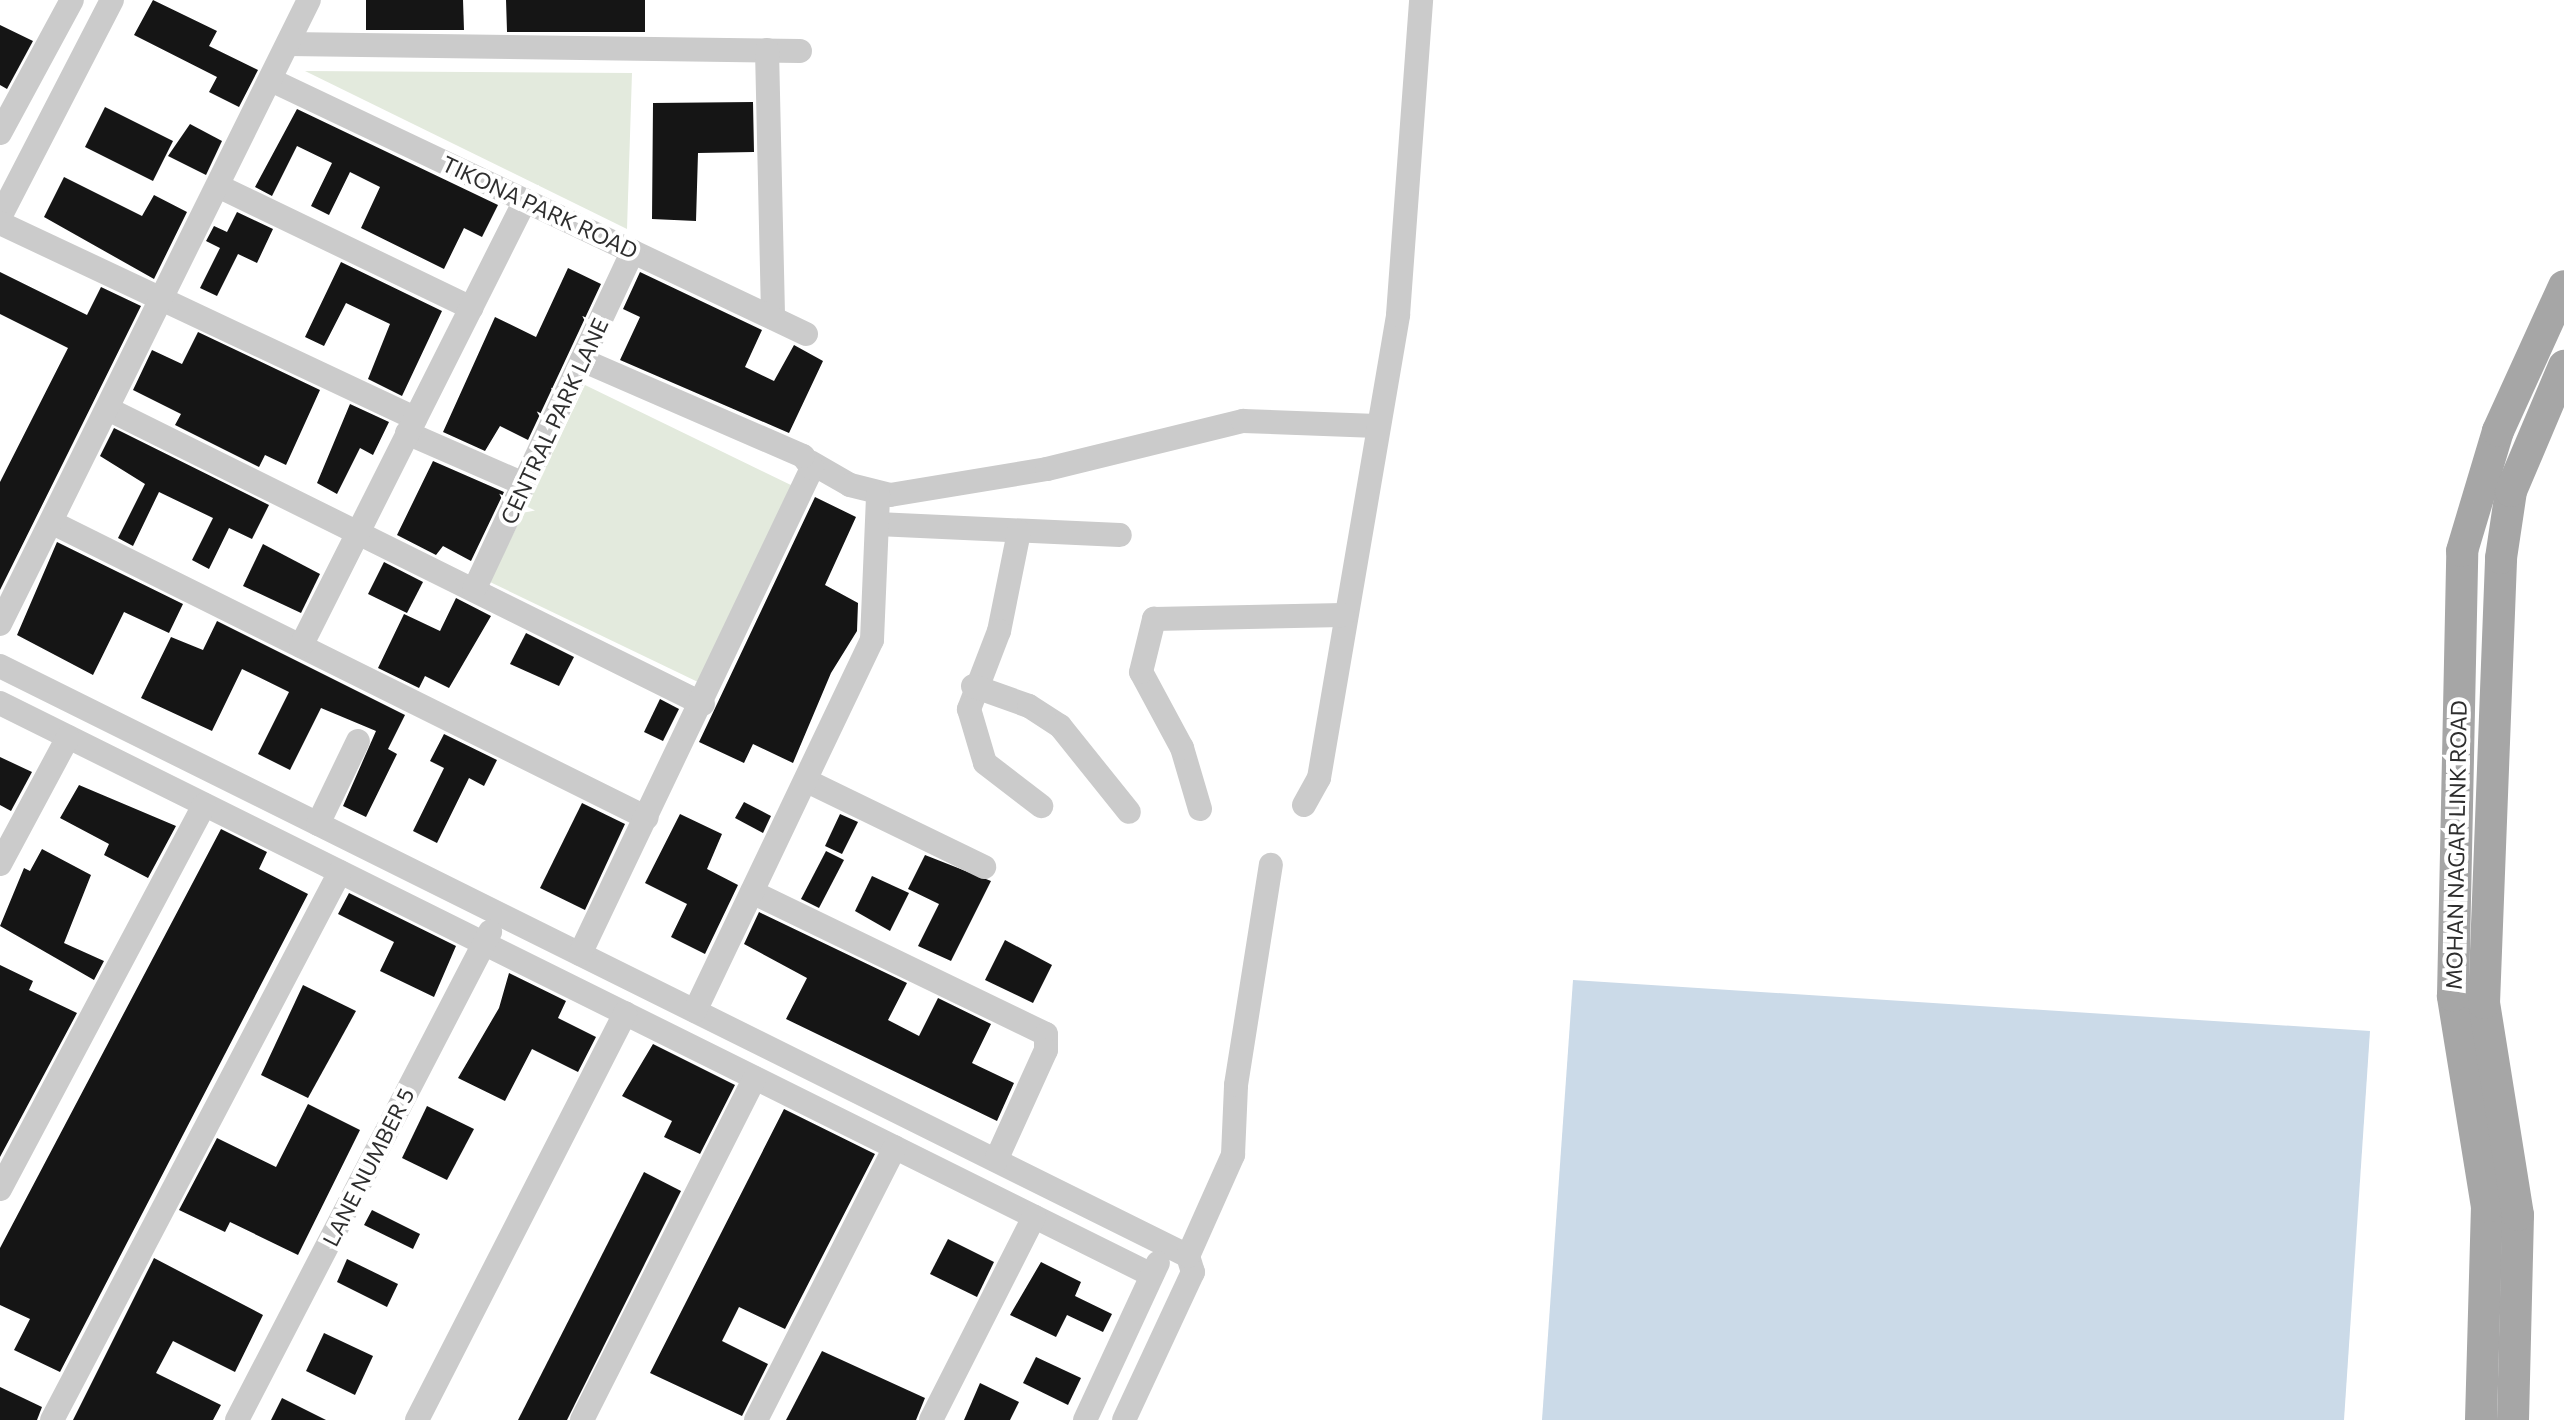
<!DOCTYPE html>
<html>
<head>
<meta charset="utf-8">
<style>
	body { margin:0 }
	#map { position:relative; width:2564px; height:1420px; overflow:hidden; background:#fff; font-family:Commissioner,sans-serif }
	div>[style] { position:absolute }
	.green>* { inset:0; background:#e3eadd }
	.water>* { inset:0; background:#cbdae8 }
	.building>* { inset:0; background:#151515 }
	.minor>* { height:24px; margin:-12px; padding:0 12px; transform-origin:12px; border-radius:12px; background:#cbcbcb }
	.major>* { height:32px; margin:-16px; padding:0 16px; transform-origin:16px; border-radius:16px; background:#a6a6a6 }
	span { translate:-50% -50%; white-space:nowrap; text-align:center; line-height:1.15; -webkit-text-stroke:8px #fff; paint-order:stroke }
	.street-label { font-size:22px; color:#2e2e2e }
</style>
</head>
<body>
<div id="map">
	<div class="green">
		<i style="clip-path:polygon(305px 71px,632px 73px,627px 229px)"></i>
		<i style="clip-path:polygon(585px 385px,795px 487px,700px 683px,490px 582px)"></i>
	</div>
	<div class="water">
		<i style="clip-path:polygon(1573px 980px,2370px 1031px,2344px 1420px,1542px 1420px)"></i>
	</div>
	<div class="building">
		<i style="clip-path:polygon(153px 0,217px 31px,209px 46px,258px 70px,239px 107px,209px 92px,217px 77px,134px 35px)"></i>
		<i style="clip-path:polygon(366px 0,463px 0,464px 30px,366px 30px)"></i>
		<i style="clip-path:polygon(506px 0,645px 0,645px 32px,507px 32px)"></i>
		<i style="clip-path:polygon(0 25px,33px 41px,7px 89px,0 85px)"></i>
		<i style="clip-path:polygon(753px 102px,754px 152px,698px 153px,696px 221px,652px 219px,653px 103px)"></i>
		<i style="clip-path:polygon(105px 107px,173px 141px,153px 181px,85px 147px)"></i>
		<i style="clip-path:polygon(297px 109px,498px 205px,482px 237px,464px 228px,444px 269px,361px 228px,380px 187px,350px 172px,329px 215px,311px 206px,332px 163px,297px 146px,272px 196px,255px 187px)"></i>
		<i style="clip-path:polygon(190px 124px,222px 141px,206px 175px,168px 156px)"></i>
		<i style="clip-path:polygon(64px 177px,142px 216px,154px 195px,187px 212px,154px 279px,44px 217px)"></i>
		<i style="clip-path:polygon(237px 212px,273px 229px,257px 263px,238px 254px,217px 296px,200px 288px,220px 248px,206px 241px,214px 226px,227px 232px)"></i>
		<i style="clip-path:polygon(341px 262px,442px 311px,402px 396px,368px 379px,390px 324px,346px 303px,324px 346px,305px 337px)"></i>
		<i style="clip-path:polygon(568px 268px,601px 284px,528px 440px,500px 426px,485px 451px,443px 432px,495px 317px,536px 337px)"></i>
		<i style="clip-path:polygon(0 272px,87px 315px,101px 287px,141px 306px,0 590px,0 482px,68px 348px,0 314px)"></i>
		<i style="clip-path:polygon(640px 272px,762px 330px,745px 367px,774px 381px,794px 345px,823px 361px,789px 433px,620px 360px,640px 317px,623px 309px)"></i>
		<i style="clip-path:polygon(198px 332px,320px 390px,286px 465px,265px 455px,259px 467px,175px 425px,181px 414px,133px 390px,152px 350px,182px 364px)"></i>
		<i style="clip-path:polygon(350px 404px,389px 422px,373px 455px,360px 448px,337px 494px,317px 483px)"></i>
		<i style="clip-path:polygon(114px 428px,269px 505px,252px 539px,229px 528px,209px 569px,192px 560px,213px 518px,159px 492px,133px 546px,118px 538px,145px 484px,100px 456px)"></i>
		<i style="clip-path:polygon(433px 461px,504px 492px,471px 561px,443px 546px,436px 555px,397px 535px)"></i>
		<i style="clip-path:polygon(815px 497px,856px 517px,825px 585px,858px 603px,857px 631px,831px 673px,793px 763px,753px 744px,744px 763px,699px 742px)"></i>
		<i style="clip-path:polygon(57px 542px,183px 604px,169px 633px,124px 612px,93px 675px,17px 635px)"></i>
		<i style="clip-path:polygon(263px 544px,320px 574px,301px 613px,243px 586px)"></i>
		<i style="clip-path:polygon(384px 562px,423px 582px,407px 613px,368px 594px)"></i>
		<i style="clip-path:polygon(456px 598px,491px 616px,449px 688px,425px 676px,419px 688px,378px 668px,404px 614px,440px 631px)"></i>
		<i style="clip-path:polygon(217px 621px,405px 715px,388px 749px,397px 754px,366px 817px,343px 806px,376px 731px,321px 708px,290px 770px,258px 754px,289px 692px,242px 669px,212px 731px,141px 698px,171px 637px,203px 650px)"></i>
		<i style="clip-path:polygon(526px 633px,574px 657px,559px 686px,510px 664px)"></i>
		<i style="clip-path:polygon(660px 699px,679px 709px,663px 741px,644px 732px)"></i>
		<i style="clip-path:polygon(444px 734px,497px 760px,484px 786px,469px 778px,437px 843px,413px 831px,444px 768px,430px 761px)"></i>
		<i style="clip-path:polygon(0 757px,32px 772px,11px 811px,0 805px)"></i>
		<i style="clip-path:polygon(79px 785px,176px 826px,148px 878px,104px 855px,109px 844px,60px 818px)"></i>
		<i style="clip-path:polygon(744px 802px,771px 816px,763px 833px,735px 818px)"></i>
		<i style="clip-path:polygon(582px 803px,625px 824px,585px 910px,540px 888px)"></i>
		<i style="clip-path:polygon(680px 814px,722px 834px,707px 869px,738px 885px,705px 954px,671px 937px,687px 904px,645px 883px)"></i>
		<i style="clip-path:polygon(840px 814px,858px 822px,842px 854px,825px 846px)"></i>
		<i style="clip-path:polygon(221px 829px,267px 852px,259px 869px,308px 894px,60px 1372px,14px 1350px,30px 1319px,0 1305px,0 1248px)"></i>
		<i style="clip-path:polygon(42px 849px,91px 875px,64px 943px,104px 961px,94px 980px,0 926px,24px 868px,30px 871px)"></i>
		<i style="clip-path:polygon(826px 851px,844px 860px,819px 908px,801px 899px)"></i>
		<i style="clip-path:polygon(925px 855px,991px 881px,951px 961px,918px 946px,939px 904px,908px 889px)"></i>
		<i style="clip-path:polygon(872px 876px,909px 893px,890px 931px,855px 911px)"></i>
		<i style="clip-path:polygon(349px 893px,456px 946px,434px 997px,380px 971px,394px 942px,338px 914px)"></i>
		<i style="clip-path:polygon(759px 912px,907px 983px,888px 1020px,919px 1036px,938px 998px,991px 1024px,972px 1063px,1014px 1083px,997px 1121px,786px 1019px,807px 978px,744px 944px)"></i>
		<i style="clip-path:polygon(1005px 940px,1052px 965px,1033px 1003px,985px 980px)"></i>
		<i style="clip-path:polygon(0 965px,33px 981px,29px 990px,77px 1013px,0 1157px)"></i>
		<i style="clip-path:polygon(509px 973px,566px 1001px,558px 1018px,596px 1037px,578px 1072px,532px 1049px,505px 1101px,458px 1078px,499px 1008px)"></i>
		<i style="clip-path:polygon(303px 985px,356px 1011px,308px 1098px,261px 1075px)"></i>
		<i style="clip-path:polygon(653px 1044px,735px 1085px,700px 1154px,664px 1137px,672px 1121px,622px 1096px)"></i>
		<i style="clip-path:polygon(308px 1104px,360px 1130px,298px 1255px,230px 1222px,225px 1232px,179px 1210px,217px 1138px,276px 1167px)"></i>
		<i style="clip-path:polygon(427px 1106px,474px 1129px,447px 1180px,402px 1158px)"></i>
		<i style="clip-path:polygon(784px 1109px,875px 1154px,785px 1329px,739px 1307px,722px 1341px,768px 1364px,742px 1416px,650px 1373px)"></i>
		<i style="clip-path:polygon(644px 1172px,681px 1191px,567px 1420px,518px 1420px)"></i>
		<i style="clip-path:polygon(372px 1210px,420px 1234px,413px 1249px,364px 1225px)"></i>
		<i style="clip-path:polygon(948px 1239px,994px 1262px,977px 1297px,930px 1274px)"></i>
		<i style="clip-path:polygon(154px 1258px,263px 1315px,235px 1372px,173px 1341px,156px 1373px,221px 1405px,213px 1420px,73px 1420px)"></i>
		<i style="clip-path:polygon(347px 1259px,398px 1284px,387px 1307px,337px 1282px)"></i>
		<i style="clip-path:polygon(1041px 1262px,1081px 1282px,1075px 1296px,1112px 1314px,1103px 1332px,1067px 1315px,1056px 1337px,1010px 1315px)"></i>
		<i style="clip-path:polygon(324px 1333px,373px 1356px,355px 1395px,306px 1371px)"></i>
		<i style="clip-path:polygon(822px 1351px,925px 1398px,916px 1420px,786px 1420px)"></i>
		<i style="clip-path:polygon(1036px 1357px,1081px 1378px,1068px 1405px,1023px 1383px)"></i>
		<i style="clip-path:polygon(980px 1383px,1019px 1402px,1010px 1420px,964px 1420px)"></i>
		<i style="clip-path:polygon(0 1387px,42px 1407px,37px 1420px,0 1420px)"></i>
		<i style="clip-path:polygon(282px 1398px,326px 1420px,271px 1420px)"></i>
	</div>
	<div class="minor">
		<i style="left:288px;top:44px;width:512px;rotate:0.78deg"></i>
		<i style="left:767px;top:50px;width:268px;rotate:88.7deg"></i>
		<i style="left:273px;top:81px;width:590px;rotate:25.39deg"></i>
		<i style="left:0;top:133px;width:151px;rotate:-61.6deg"></i>
		<i style="left:220px;top:187px;width:279px;rotate:25.7deg"></i>
		<i style="left:0;top:217px;width:244px;rotate:-62.7deg"></i>
		<i style="left:0;top:223px;width:459px;rotate:25.2deg"></i>
		<i style="left:108px;top:409px;width:664px;rotate:26.37deg"></i>
		<i style="left:407px;top:433px;width:128px;rotate:23.6deg"></i>
		<i style="left:810px;top:462px;width:46px;rotate:29.9deg"></i>
		<i style="left:850px;top:485px;width:41px;rotate:14deg"></i>
		<i style="left:890px;top:495px;width:159px;rotate:-9.4deg"></i>
		<i style="left:1047px;top:469px;width:202px;rotate:-13.8deg"></i>
		<i style="left:1243px;top:421px;width:134px;rotate:2.1deg"></i>
		<i style="left:51px;top:522px;width:665px;rotate:26.41deg"></i>
		<i style="left:877px;top:524px;width:243px;rotate:2.6deg"></i>
		<i style="left:1019px;top:532px;width:101px;rotate:101.4deg"></i>
		<i style="left:999px;top:631px;width:84px;rotate:111deg"></i>
		<i style="left:969px;top:709px;width:56px;rotate:73.5deg"></i>
		<i style="left:985px;top:763px;width:71px;rotate:37.5deg"></i>
		<i style="left:474px;top:590px;width:374px;rotate:-64.9deg"></i>
		<i style="left:0;top:624px;width:696px;rotate:-63.66deg"></i>
		<i style="left:301px;top:646px;width:499px;rotate:-63.3deg"></i>
		<i style="left:0;top:666px;width:1326px;rotate:26.41deg"></i>
		<i style="left:1188px;top:1256px;width:17px;rotate:73deg"></i>
		<i style="left:1193px;top:1272px;width:163px;rotate:115deg"></i>
		<i style="left:973px;top:686px;width:59px;rotate:19.7deg"></i>
		<i style="left:1029px;top:706px;width:37px;rotate:33deg"></i>
		<i style="left:1060px;top:726px;width:110px;rotate:51.3deg"></i>
		<i style="left:0;top:703px;width:1286px;rotate:26.41deg"></i>
		<i style="left:807px;top:781px;width:197px;rotate:25.9deg"></i>
		<i style="left:1304px;top:805px;width:31px;rotate:-61deg"></i>
		<i style="left:1319px;top:778px;width:470px;rotate:-80.3deg"></i>
		<i style="left:1398px;top:315px;width:316px;rotate:-85.8deg"></i>
		<i style="left:1200px;top:809px;width:64px;rotate:-106.4deg"></i>
		<i style="left:1182px;top:748px;width:86px;rotate:-118.3deg"></i>
		<i style="left:1141px;top:672px;width:55px;rotate:-76.2deg"></i>
		<i style="left:1154px;top:619px;width:189px;rotate:-1.2deg"></i>
		<i style="left:318px;top:824px;width:92px;rotate:-64.3deg"></i>
		<i style="left:0;top:864px;width:144px;rotate:-61.8deg"></i>
		<i style="left:752px;top:892px;width:326px;rotate:25.8deg"></i>
		<i style="left:1046px;top:1034px;width:16px;rotate:90deg"></i>
		<i style="left:1046px;top:1050px;width:121px;rotate:114.4deg"></i>
		<i style="left:580px;top:954px;width:539px;rotate:-64.48deg"></i>
		<i style="left:812px;top:468px;width:15px;rotate:-127deg"></i>
		<i style="left:803px;top:456px;width:241px;rotate:-156.5deg"></i>
		<i style="left:695px;top:1011px;width:411px;rotate:-64.5deg"></i>
		<i style="left:872px;top:640px;width:146px;rotate:-87.6deg"></i>
		<i style="left:0;top:1189px;width:435px;rotate:-62deg"></i>
		<i style="left:1188px;top:1256px;width:111px;rotate:-66deg"></i>
		<i style="left:1233px;top:1155px;width:70px;rotate:-87.5deg"></i>
		<i style="left:1236px;top:1085px;width:223px;rotate:-81deg"></i>
		<i style="left:52px;top:1420px;width:619px;rotate:-62.28deg"></i>
		<i style="left:237px;top:1420px;width:550px;rotate:-62.6deg"></i>
		<i style="left:417px;top:1420px;width:457px;rotate:-62.9deg"></i>
		<i style="left:582px;top:1420px;width:383px;rotate:-63.2deg"></i>
		<i style="left:756px;top:1420px;width:306px;rotate:-63deg"></i>
		<i style="left:931px;top:1420px;width:228px;rotate:-63.1deg"></i>
		<i style="left:1085px;top:1420px;width:173px;rotate:-65.1deg"></i>
	</div>
	<div class="major">
		<i style="left:2481px;top:1420px;width:213px;rotate:-88.4deg"></i>
		<i style="left:2487px;top:1207px;width:214px;rotate:-99.2deg"></i>
		<i style="left:2453px;top:996px;width:445px;rotate:-88.8deg"></i>
		<i style="left:2462px;top:551px;width:125px;rotate:-73.3deg"></i>
		<i style="left:2498px;top:431px;width:159px;rotate:-65.5deg"></i>
		<i style="left:2513px;top:1420px;width:205px;rotate:-88.6deg"></i>
		<i style="left:2518px;top:1215px;width:215px;rotate:-99.1deg"></i>
		<i style="left:2484px;top:1003px;width:445px;rotate:-87.8deg"></i>
		<i style="left:2501px;top:558px;width:68px;rotate:-81.5deg"></i>
		<i style="left:2511px;top:491px;width:136px;rotate:-67deg"></i>
	</div>
	<div class="street-label">
		<span style="left:540px;top:207px;rotate:25deg">TIKONA PARK ROAD</span>
		<span style="left:554px;top:421px;rotate:-65deg">CENTRAL PARK LANE</span>
		<span style="left:2456px;top:845px;rotate:-89deg">MOHAN NAGAR LINK ROAD</span>
		<span style="left:368px;top:1167px;rotate:-63deg">LANE NUMBER 5</span>
	</div>
</div>
</body>
</html>
